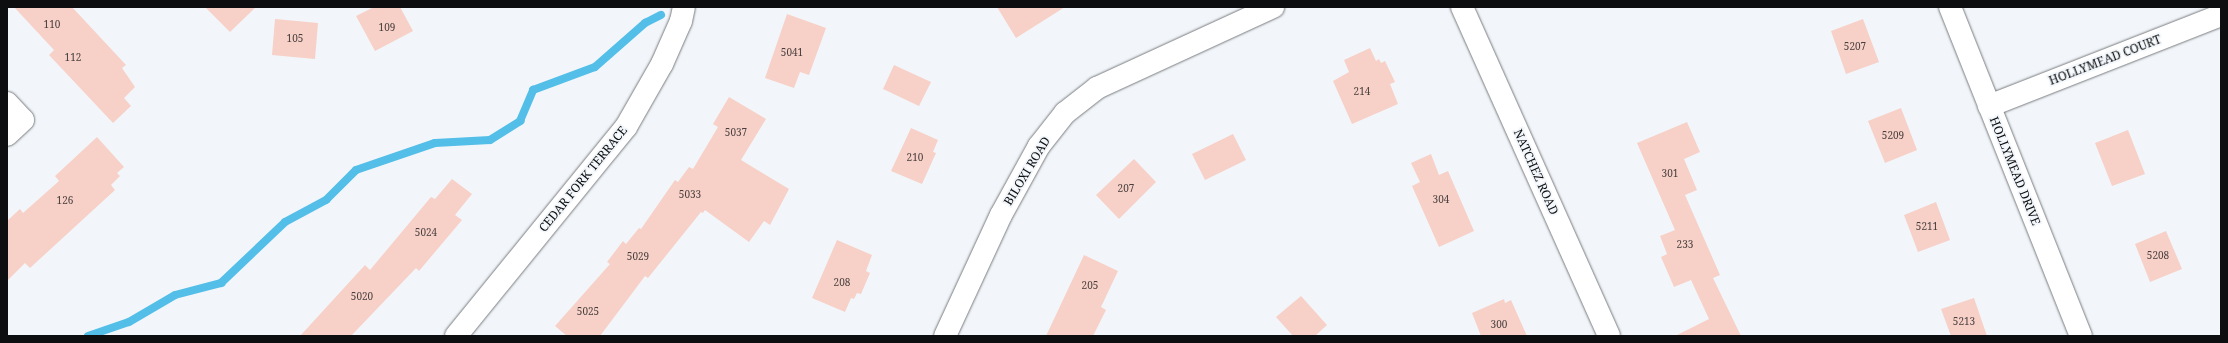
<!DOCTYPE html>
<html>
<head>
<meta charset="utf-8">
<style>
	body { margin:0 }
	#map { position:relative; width:2228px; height:343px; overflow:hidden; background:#f2f6fa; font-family:"Noto Serif",serif }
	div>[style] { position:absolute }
	.stream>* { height:8px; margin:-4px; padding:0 4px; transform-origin:4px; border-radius:4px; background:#53bee8 }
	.building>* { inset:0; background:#f7d0c7 }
	.roads { filter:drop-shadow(0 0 1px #787b7f) drop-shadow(0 0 1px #787b7f) }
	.minor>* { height:22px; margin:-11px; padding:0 11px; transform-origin:11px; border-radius:11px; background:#fff }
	span { translate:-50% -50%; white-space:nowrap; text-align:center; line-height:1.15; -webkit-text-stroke:3.5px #f2f6fa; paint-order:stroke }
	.number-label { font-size:10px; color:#473e3d }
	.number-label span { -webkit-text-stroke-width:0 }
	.street-label { font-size:12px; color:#0c0e0f }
	.frame { position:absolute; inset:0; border:8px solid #0c0e0f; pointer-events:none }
</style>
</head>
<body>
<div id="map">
	<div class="stream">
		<i style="left:88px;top:336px;width:43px;rotate:-18.9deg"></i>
		<i style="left:129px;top:322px;width:53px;rotate:-30.4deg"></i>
		<i style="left:175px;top:295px;width:48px;rotate:-14.6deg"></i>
		<i style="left:221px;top:283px;width:88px;rotate:-43.6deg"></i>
		<i style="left:285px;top:222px;width:47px;rotate:-28.2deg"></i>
		<i style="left:326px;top:200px;width:42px;rotate:-45deg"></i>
		<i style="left:356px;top:170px;width:83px;rotate:-18.9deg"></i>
		<i style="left:435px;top:143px;width:55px;rotate:-3.1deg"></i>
		<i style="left:490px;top:140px;width:36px;rotate:-32deg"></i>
		<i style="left:520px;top:121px;width:34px;rotate:-67deg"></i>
		<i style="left:533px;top:90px;width:66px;rotate:-20.4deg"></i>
		<i style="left:595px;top:67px;width:67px;rotate:-41.3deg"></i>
		<i style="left:645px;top:23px;width:18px;rotate:-27deg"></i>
	</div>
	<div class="building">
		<i style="clip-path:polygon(14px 7px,72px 7px,126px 65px,122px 68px,135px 87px,124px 98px,131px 106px,113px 123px,49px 55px,54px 50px)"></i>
		<i style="clip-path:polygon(205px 7px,256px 7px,230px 32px)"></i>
		<i style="clip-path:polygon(374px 7px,400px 7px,413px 31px,375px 51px,356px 16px)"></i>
		<i style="clip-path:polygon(997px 7px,1065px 7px,1016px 38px)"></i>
		<i style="clip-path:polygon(787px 14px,826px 28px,809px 75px,800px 72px,794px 88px,765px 78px)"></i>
		<i style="clip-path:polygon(275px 19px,318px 23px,315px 59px,272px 55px)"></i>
		<i style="clip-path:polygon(1863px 19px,1879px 62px,1846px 74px,1831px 31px)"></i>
		<i style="clip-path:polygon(1370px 48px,1376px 61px,1379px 59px,1381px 63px,1385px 61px,1395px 82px,1390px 84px,1398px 104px,1352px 124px,1333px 81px,1349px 72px,1344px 60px)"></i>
		<i style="clip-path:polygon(894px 65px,931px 82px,919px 106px,883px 89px)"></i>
		<i style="clip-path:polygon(729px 97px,766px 119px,741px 160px,789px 189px,770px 225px,764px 221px,749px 242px,705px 210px,703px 213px,701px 212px,648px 278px,645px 276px,600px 336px,567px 336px,555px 326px,610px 264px,607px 262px,623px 241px,626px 244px,639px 228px,641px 229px,675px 180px,678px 182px,689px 167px,693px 169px,718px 127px,713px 124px)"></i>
		<i style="clip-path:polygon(1901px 108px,1917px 150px,1885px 163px,1868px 121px)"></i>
		<i style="clip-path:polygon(1687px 122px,1700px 152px,1684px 159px,1697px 190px,1685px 195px,1720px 275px,1713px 278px,1741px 336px,1675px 336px,1709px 319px,1691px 280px,1674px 287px,1661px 257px,1667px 254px,1660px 236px,1675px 230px,1637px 143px)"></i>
		<i style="clip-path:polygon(911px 128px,938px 140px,933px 152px,936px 153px,922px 184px,891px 171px)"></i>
		<i style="clip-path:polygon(2128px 130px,2145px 174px,2112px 186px,2095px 143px)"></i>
		<i style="clip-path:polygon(1233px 134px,1246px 160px,1205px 180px,1192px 154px)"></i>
		<i style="clip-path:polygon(97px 137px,124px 167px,117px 173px,120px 176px,111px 185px,115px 190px,30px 268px,25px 263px,7px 281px,7px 221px,20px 209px,23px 213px,59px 181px,55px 176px)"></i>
		<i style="clip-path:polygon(1431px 154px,1439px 175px,1448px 171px,1474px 231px,1439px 247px,1412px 186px,1420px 182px,1411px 163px)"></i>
		<i style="clip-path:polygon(1134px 159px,1156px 182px,1119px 219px,1096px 195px)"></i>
		<i style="clip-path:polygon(452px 179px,472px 194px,455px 215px,462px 220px,419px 271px,416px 268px,351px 336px,300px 336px,365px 265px,370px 270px,431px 197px,435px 199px)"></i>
		<i style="clip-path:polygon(1936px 202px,1950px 240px,1918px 252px,1904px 215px)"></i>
		<i style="clip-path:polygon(2166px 231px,2182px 269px,2150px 282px,2135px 244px)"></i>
		<i style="clip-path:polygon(837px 240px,872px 255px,866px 271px,870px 273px,861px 294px,857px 293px,854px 299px,851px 298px,845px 312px,812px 298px)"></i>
		<i style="clip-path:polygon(1084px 255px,1118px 271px,1101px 307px,1106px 310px,1093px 336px,1046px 336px)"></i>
		<i style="clip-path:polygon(1301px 296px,1327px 325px,1315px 336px,1293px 336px,1276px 317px)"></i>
		<i style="clip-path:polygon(1974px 298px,1987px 336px,1951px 336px,1941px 309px)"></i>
		<i style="clip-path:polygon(1504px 299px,1505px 303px,1511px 300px,1527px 336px,1481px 336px,1472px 313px)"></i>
	</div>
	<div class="roads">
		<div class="minor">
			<i style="left:1462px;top:7px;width:360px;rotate:65.9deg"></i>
			<i style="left:1950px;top:7px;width:354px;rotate:68.3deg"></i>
			<i style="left:7px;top:103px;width:23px;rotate:47deg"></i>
			<i style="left:23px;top:120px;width:22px;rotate:137deg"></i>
			<i style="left:1989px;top:106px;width:249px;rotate:-21.4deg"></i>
			<i style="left:456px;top:336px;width:269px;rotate:-50.9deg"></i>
			<i style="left:626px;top:127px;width:73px;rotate:-60.3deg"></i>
			<i style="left:662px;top:64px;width:47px;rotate:-66.2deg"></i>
			<i style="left:681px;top:21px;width:14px;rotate:-78deg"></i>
			<i style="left:945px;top:336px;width:133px;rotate:-65.2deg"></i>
			<i style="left:1001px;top:215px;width:79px;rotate:-61.2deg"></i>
			<i style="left:1039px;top:146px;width:42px;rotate:-51.8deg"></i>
			<i style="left:1065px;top:113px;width:41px;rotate:-38deg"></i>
			<i style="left:1097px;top:88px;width:194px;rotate:-24.7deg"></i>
		</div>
	</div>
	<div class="number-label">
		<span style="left:52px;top:25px">110</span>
		<span style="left:387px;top:28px">109</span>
		<span style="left:295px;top:39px">105</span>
		<span style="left:1855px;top:47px">5207</span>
		<span style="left:792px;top:53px">5041</span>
		<span style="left:73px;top:58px">112</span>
		<span style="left:1362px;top:92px">214</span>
		<span style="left:736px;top:133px">5037</span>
		<span style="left:1893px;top:136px">5209</span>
		<span style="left:915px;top:158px">210</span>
		<span style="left:1670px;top:174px">301</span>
		<span style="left:1126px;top:189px">207</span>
		<span style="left:690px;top:195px">5033</span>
		<span style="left:1441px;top:200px">304</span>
		<span style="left:65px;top:201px">126</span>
		<span style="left:1927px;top:227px">5211</span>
		<span style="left:426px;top:233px">5024</span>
		<span style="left:1685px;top:245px">233</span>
		<span style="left:2158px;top:256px">5208</span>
		<span style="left:638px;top:257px">5029</span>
		<span style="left:842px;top:283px">208</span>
		<span style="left:1090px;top:286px">205</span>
		<span style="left:362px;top:297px">5020</span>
		<span style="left:588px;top:312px">5025</span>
		<span style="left:1964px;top:322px">5213</span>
		<span style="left:1499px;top:325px">300</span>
	</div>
	<div class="street-label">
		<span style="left:2105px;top:60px;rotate:-21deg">HOLLYMEAD COURT</span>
		<span style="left:1027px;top:171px;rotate:-59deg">BILOXI ROAD</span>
		<span style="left:2015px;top:171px;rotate:68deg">HOLLYMEAD DRIVE</span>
		<span style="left:1536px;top:172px;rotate:66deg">NATCHEZ ROAD</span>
		<span style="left:583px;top:179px;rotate:-51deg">CEDAR FORK TERRACE</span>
	</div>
	<div class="frame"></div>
</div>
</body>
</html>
